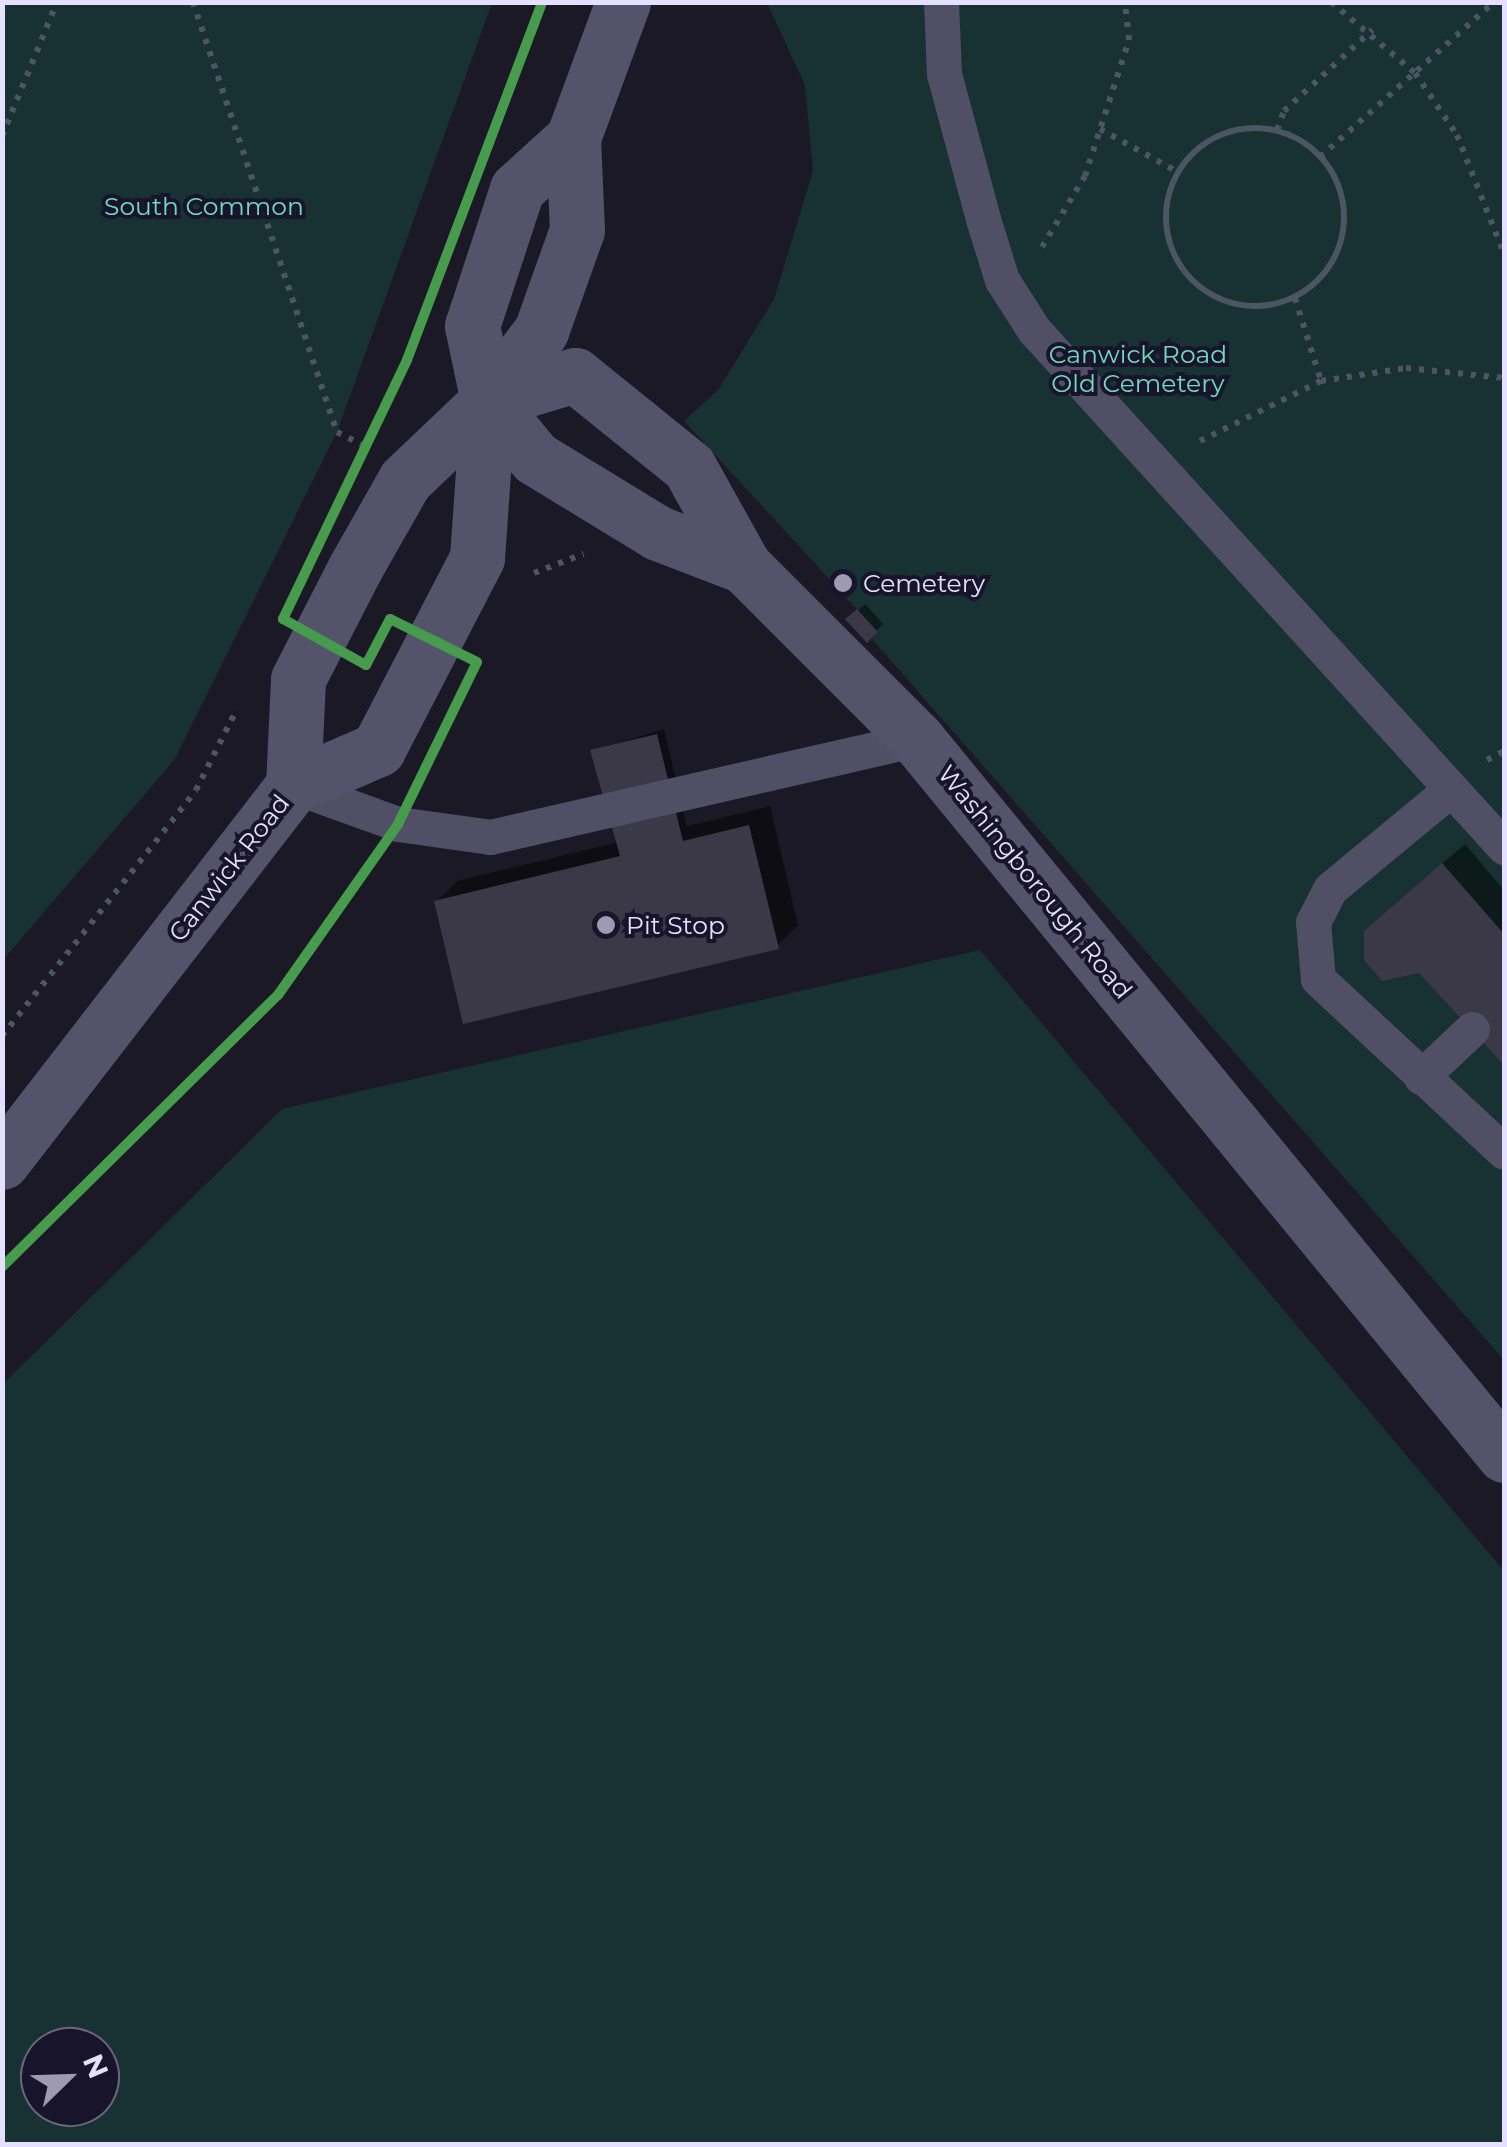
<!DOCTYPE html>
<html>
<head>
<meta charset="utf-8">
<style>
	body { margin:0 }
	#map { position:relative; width:1507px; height:2147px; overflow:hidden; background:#1c1926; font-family:Montserrat,sans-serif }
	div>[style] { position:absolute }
	.green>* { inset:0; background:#183132 }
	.shadow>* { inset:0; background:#0007 }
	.building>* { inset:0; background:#3b3847 }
	.path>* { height:6px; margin-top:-3px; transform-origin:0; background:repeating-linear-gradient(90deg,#4c5663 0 5px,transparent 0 13px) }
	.path>.ring { margin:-3px; padding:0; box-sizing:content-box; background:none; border:6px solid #4c5663; border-radius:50% }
	.service>* { height:35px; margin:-17.5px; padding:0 17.5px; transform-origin:17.5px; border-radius:17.5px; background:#514f65 }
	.secondary>* { height:55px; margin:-27.5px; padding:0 27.5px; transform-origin:27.5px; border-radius:27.5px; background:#55536b }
	.cycleway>* { height:10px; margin:-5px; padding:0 5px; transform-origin:5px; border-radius:5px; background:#469c4c }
	.dots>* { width:28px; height:28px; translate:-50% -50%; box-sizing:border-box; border:5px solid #18142b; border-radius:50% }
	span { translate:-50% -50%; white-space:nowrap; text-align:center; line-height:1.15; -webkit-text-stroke:8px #18142b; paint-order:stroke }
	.park-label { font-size:25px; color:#70d9c0 }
	.poi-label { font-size:25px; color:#e4e0fd }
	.left { translate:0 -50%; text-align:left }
	.street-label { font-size:25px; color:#e4e0fd }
	.frame { position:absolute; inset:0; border:5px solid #e4e0fd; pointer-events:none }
	.north { position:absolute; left:20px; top:2027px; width:100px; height:100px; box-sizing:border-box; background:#18142b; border:2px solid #6a667f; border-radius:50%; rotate:67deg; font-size:28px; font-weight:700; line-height:40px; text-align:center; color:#e4e0fd }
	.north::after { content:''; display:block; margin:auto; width:35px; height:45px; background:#9e9ab2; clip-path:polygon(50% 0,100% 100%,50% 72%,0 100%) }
</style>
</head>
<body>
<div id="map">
	<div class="green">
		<i style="clip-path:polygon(3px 2px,492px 3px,337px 432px,175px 759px,3px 960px)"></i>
		<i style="clip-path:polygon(767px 3px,1504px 3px,1504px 1360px,872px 639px,878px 632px,684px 421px,718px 390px,774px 299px,813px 171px,805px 85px)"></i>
		<i style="clip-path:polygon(evenodd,980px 950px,1504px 1571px,1504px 2144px,3px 2144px,3px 1384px,282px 1109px,980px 950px,40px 2047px,100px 2047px,100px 2107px,40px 2107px,40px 2047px)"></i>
	</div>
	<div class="shadow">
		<i style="clip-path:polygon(865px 604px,883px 624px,867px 640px,848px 619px)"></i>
		<i style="clip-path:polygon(664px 729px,687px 826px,770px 806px,798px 925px,777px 946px,436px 902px,457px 881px,618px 842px,593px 751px)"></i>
		<i style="clip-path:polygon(1465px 844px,1504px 890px,1504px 1062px,1420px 971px,1388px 910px)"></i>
	</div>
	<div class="building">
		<i style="clip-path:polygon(857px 609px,878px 632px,867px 643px,845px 619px)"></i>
		<i style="clip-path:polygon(657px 734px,683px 841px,749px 825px,779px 949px,463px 1024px,434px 901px,620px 856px,590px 750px)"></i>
		<i style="clip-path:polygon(1442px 863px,1504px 934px,1504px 1065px,1419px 973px,1382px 981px,1364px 960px,1364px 931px)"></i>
	</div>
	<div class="path">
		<i style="left:193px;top:2px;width:453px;rotate:71.5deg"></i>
		<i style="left:337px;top:432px;width:29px;rotate:27deg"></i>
		<i style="left:1331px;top:2px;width:110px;rotate:40.2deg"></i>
		<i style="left:1415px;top:73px;width:75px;rotate:55.9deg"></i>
		<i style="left:1457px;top:135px;width:128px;rotate:68.4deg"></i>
		<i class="ring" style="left:1166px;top:128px;width:172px;height:172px"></i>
		<i style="left:1100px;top:129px;width:87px;rotate:28.9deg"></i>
		<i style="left:1277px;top:130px;width:20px;rotate:-70deg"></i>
		<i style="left:1284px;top:111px;width:120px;rotate:-42.6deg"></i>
		<i style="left:2px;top:136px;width:145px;rotate:-67.7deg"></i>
		<i style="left:1320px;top:157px;width:233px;rotate:-41.7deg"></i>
		<i style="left:1042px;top:247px;width:83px;rotate:-58.8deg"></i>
		<i style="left:1085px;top:176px;width:143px;rotate:-72.1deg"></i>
		<i style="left:1129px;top:40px;width:38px;rotate:-96deg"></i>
		<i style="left:1295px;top:298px;width:87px;rotate:72.6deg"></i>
		<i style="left:1200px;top:441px;width:135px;rotate:-26.4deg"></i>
		<i style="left:1321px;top:381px;width:86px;rotate:-8.7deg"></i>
		<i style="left:1406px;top:368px;width:99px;rotate:5.8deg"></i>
		<i style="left:534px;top:573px;width:53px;rotate:-21.2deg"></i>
		<i style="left:1487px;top:760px;width:19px;rotate:-28deg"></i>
		<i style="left:2px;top:1036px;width:313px;rotate:-51.7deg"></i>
		<i style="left:196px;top:790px;width:91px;rotate:-63.2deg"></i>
	</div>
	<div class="service">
		<i style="left:941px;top:2px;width:72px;rotate:87.6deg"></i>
		<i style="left:944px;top:74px;width:150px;rotate:74.9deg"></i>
		<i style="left:983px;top:219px;width:64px;rotate:72.7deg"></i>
		<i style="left:1002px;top:280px;width:59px;rotate:57.4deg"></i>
		<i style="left:1034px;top:330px;width:699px;rotate:47.73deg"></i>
		<i style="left:293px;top:786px;width:112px;rotate:19.9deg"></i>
		<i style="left:398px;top:824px;width:93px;rotate:8deg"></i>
		<i style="left:490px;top:837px;width:438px;rotate:-12.9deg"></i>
		<i style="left:1451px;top:789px;width:157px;rotate:140.4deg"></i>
		<i style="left:1330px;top:889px;width:37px;rotate:117deg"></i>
		<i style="left:1313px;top:922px;width:57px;rotate:85deg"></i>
		<i style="left:1318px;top:979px;width:254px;rotate:42.9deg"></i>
		<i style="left:1421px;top:1077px;width:70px;rotate:-43.3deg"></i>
	</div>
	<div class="secondary">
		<i style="left:488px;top:401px;width:74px;rotate:50.5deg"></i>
		<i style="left:535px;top:458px;width:144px;rotate:31.4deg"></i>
		<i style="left:658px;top:533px;width:92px;rotate:21deg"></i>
		<i style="left:744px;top:566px;width:245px;rotate:45deg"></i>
		<i style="left:917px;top:739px;width:926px;rotate:50.65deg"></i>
		<i style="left:488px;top:401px;width:91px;rotate:-16.6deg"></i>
		<i style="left:575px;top:375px;width:146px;rotate:38.9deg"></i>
		<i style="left:689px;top:467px;width:113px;rotate:60.9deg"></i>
		<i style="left:293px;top:786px;width:93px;rotate:-23.5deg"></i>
		<i style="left:378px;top:749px;width:215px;rotate:-62.6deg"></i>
		<i style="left:477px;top:558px;width:157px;rotate:-86deg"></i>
		<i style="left:488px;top:401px;width:77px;rotate:-102deg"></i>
		<i style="left:472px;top:326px;width:144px;rotate:-71.8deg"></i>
		<i style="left:517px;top:189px;width:76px;rotate:-42.3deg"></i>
		<i style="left:2px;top:1162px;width:475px;rotate:-52.3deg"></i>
		<i style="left:293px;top:786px;width:107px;rotate:-87.3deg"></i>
		<i style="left:298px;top:679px;width:125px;rotate:-62.8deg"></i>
		<i style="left:355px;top:568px;width:101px;rotate:-60.4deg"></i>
		<i style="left:405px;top:480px;width:115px;rotate:-43.6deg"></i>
		<i style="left:488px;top:401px;width:88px;rotate:-52.9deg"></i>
		<i style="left:541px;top:331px;width:107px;rotate:-70.4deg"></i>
		<i style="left:577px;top:230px;width:92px;rotate:-92.5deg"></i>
		<i style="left:573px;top:138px;width:145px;rotate:-69.8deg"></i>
	</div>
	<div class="cycleway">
		<i style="left:2px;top:1267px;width:388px;rotate:-44.6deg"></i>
		<i style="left:278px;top:995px;width:209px;rotate:-54.9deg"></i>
		<i style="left:398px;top:824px;width:180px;rotate:-64deg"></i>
		<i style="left:477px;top:662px;width:97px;rotate:-153.7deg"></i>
		<i style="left:390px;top:619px;width:52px;rotate:117.6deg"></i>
		<i style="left:366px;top:665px;width:95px;rotate:-151deg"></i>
		<i style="left:283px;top:619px;width:287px;rotate:-64.4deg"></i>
		<i style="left:407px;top:360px;width:383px;rotate:-69.3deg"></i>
	</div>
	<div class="dots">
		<i style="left:843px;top:583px;background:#9e9ab2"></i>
		<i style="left:606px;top:925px;background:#9e9ab2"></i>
	</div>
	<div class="park-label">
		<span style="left:204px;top:206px">South Common</span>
		<span style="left:1138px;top:369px">Canwick Road<br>Old Cemetery</span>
	</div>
	<div class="poi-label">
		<span class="left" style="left:863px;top:583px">Cemetery</span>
		<span class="left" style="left:626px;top:925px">Pit Stop</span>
	</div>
	<div class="street-label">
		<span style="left:229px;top:868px;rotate:-52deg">Canwick Road</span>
		<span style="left:1035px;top:882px;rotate:51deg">Washingborough Road</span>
	</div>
	<div class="frame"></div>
	<div class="north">N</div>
</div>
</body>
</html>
